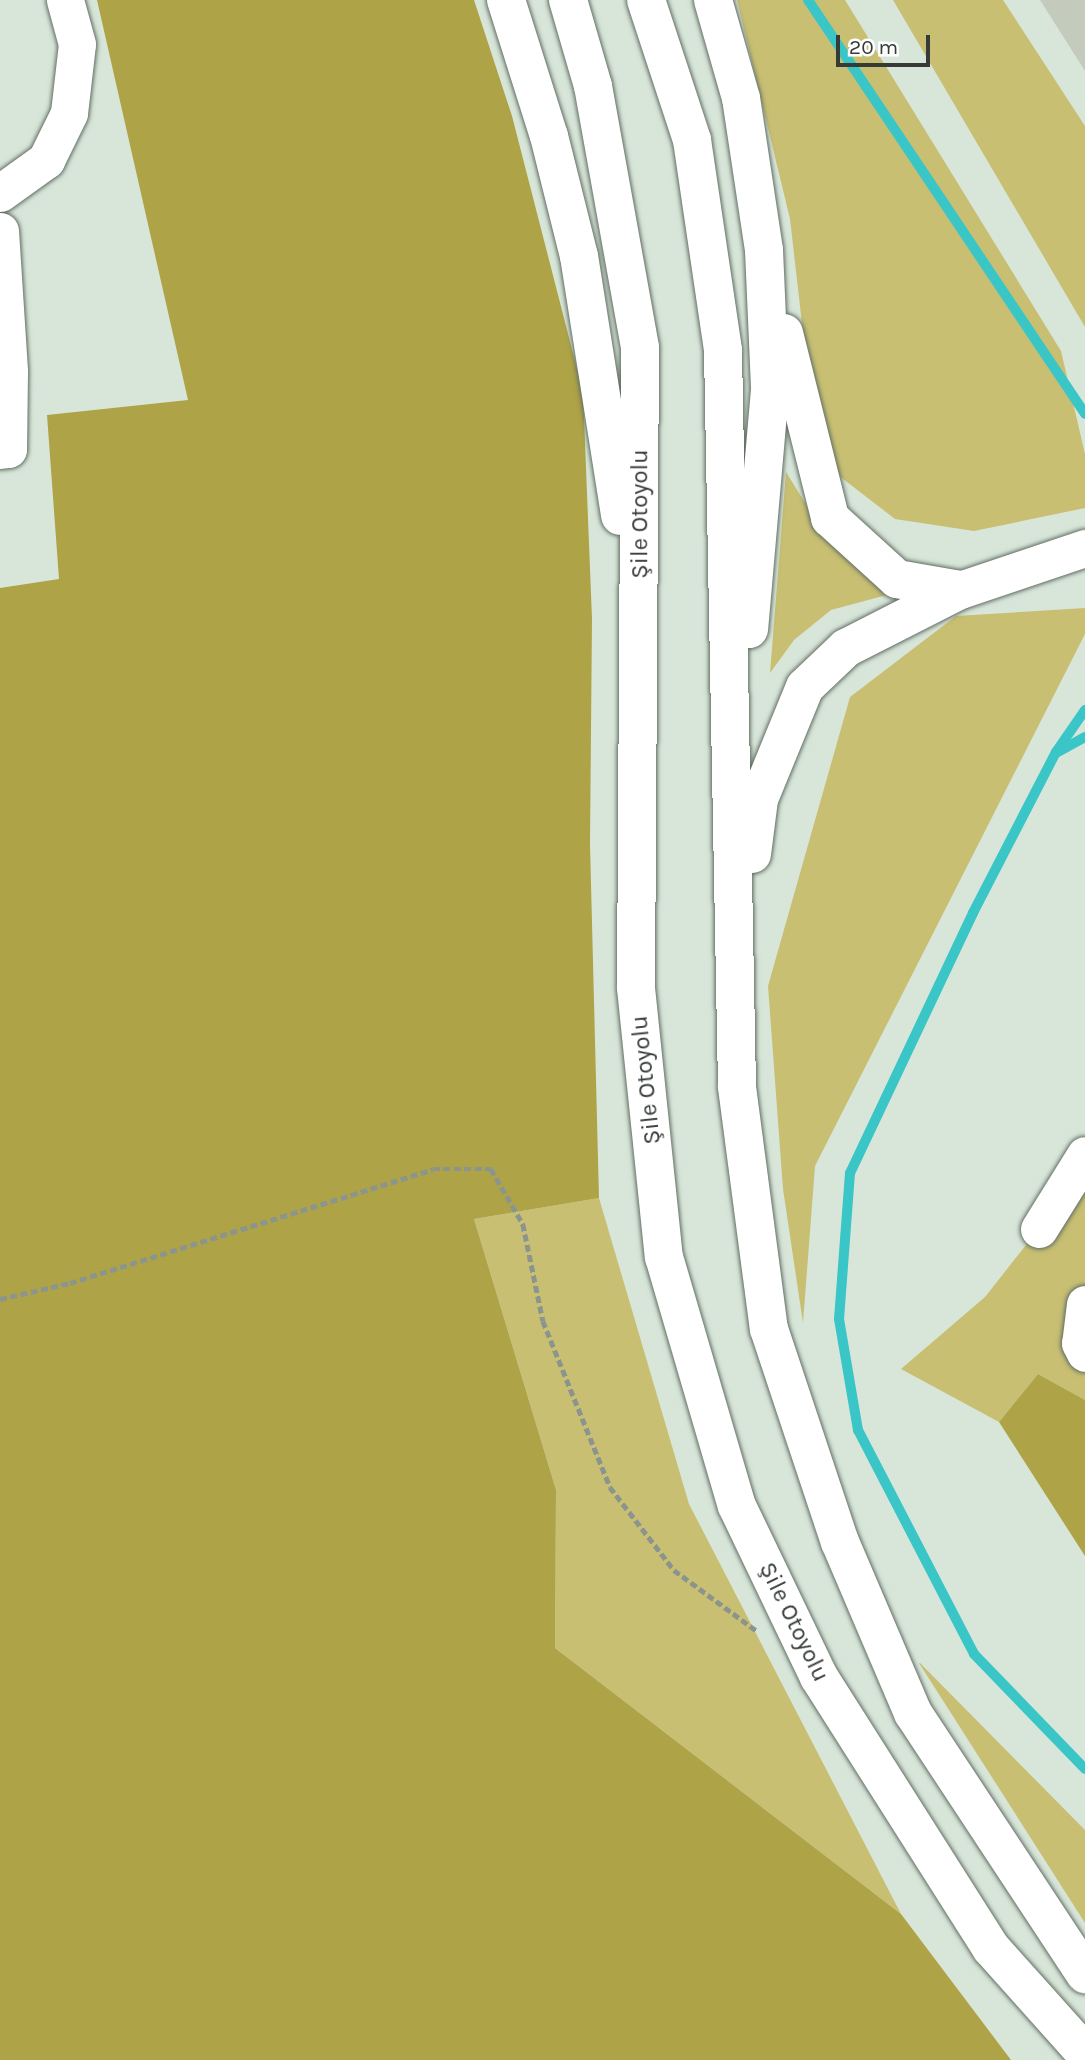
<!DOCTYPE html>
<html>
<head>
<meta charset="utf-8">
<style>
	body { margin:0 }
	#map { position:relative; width:1085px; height:2060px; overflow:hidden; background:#d8e6da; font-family:Karla,sans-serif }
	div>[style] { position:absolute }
	.green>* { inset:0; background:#c8bf73 }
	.forest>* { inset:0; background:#aea346 }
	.stream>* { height:10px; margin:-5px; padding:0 5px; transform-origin:5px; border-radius:5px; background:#3ac5c7 }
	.building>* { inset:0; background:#c4cabc }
	.path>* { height:4.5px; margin-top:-2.25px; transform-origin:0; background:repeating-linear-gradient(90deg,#8b958d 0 7px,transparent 0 10.5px) }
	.roads { filter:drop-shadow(0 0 2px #626e63) drop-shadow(0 0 2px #626e63) }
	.minor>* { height:37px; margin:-18.5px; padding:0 18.5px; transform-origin:18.5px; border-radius:18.5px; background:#fff }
	.highway>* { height:38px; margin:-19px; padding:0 19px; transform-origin:19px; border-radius:19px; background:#fff }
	span { translate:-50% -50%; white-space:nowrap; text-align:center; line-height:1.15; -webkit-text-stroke:7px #fff; paint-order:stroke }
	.street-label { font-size:24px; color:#363b37 }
	.scale { position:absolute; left:836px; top:35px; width:94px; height:32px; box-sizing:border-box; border:4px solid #363b37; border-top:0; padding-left:9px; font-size:21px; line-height:24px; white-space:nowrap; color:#363b37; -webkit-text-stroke:5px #fff; paint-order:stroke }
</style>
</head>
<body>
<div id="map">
	<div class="green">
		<i style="clip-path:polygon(737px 0,845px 0,1061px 351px,1085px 454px,1085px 508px,974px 531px,895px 519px,834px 472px,812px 411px,790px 219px)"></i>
		<i style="clip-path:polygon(893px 0,1003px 0,1085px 126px,1085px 327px)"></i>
		<i style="clip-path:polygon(786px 472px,812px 514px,935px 582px,831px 610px,794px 640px,770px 673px)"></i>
		<i style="clip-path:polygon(1085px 608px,1085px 634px,815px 1166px,803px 1323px,783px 1189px,768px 986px,850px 697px,956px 616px)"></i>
		<i style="clip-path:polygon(1085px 1170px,1085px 1400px,1038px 1374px,999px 1422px,901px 1369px,985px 1297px)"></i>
		<i style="clip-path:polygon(599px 1198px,689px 1504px,901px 1914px,555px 1648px,556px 1490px,474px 1219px)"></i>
		<i style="clip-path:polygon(920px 1663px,1085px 1830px,1085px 1923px,919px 1663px)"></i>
	</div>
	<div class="forest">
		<i style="clip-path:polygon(97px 0,474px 0,512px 116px,583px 392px,592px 619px,590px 844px,599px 1198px,474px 1219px,556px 1490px,555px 1648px,901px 1914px,1011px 2060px,0 2060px,0 588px,59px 579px,47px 415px,188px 400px)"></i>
		<i style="clip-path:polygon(1038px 1374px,1085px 1400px,1085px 1556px,999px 1422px)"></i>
	</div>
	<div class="stream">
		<i style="left:808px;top:0;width:498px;rotate:56.2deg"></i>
		<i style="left:1085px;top:710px;width:51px;rotate:124.6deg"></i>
		<i style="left:1056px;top:752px;width:181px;rotate:117.3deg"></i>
		<i style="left:973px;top:913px;width:288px;rotate:115.3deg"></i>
		<i style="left:850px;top:1173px;width:146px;rotate:94.3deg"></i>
		<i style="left:839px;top:1319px;width:113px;rotate:80.3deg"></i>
		<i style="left:858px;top:1430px;width:252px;rotate:62.6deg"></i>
		<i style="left:974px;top:1654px;width:160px;rotate:46deg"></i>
		<i style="left:1058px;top:752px;width:31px;rotate:-29deg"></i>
	</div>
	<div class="building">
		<i style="clip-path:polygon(1040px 0,1085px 0,1085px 71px)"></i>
	</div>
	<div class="path">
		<i style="left:0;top:1299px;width:72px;rotate:-12.9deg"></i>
		<i style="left:70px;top:1283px;width:380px;rotate:-17.4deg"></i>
		<i style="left:433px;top:1169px;width:58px"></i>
		<i style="left:491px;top:1169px;width:64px;rotate:59.8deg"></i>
		<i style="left:523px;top:1224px;width:99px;rotate:78.3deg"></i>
		<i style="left:543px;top:1321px;width:179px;rotate:68deg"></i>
		<i style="left:610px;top:1487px;width:105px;rotate:52.4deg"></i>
		<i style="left:674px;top:1570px;width:103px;rotate:36.3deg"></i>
	</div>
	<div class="roads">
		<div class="minor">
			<i style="left:0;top:193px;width:57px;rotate:-35.7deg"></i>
			<i style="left:46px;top:160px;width:52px;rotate:-63.9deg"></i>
			<i style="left:69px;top:113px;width:69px;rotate:-83.4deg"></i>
			<i style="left:77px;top:44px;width:46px;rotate:-105.3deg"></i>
			<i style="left:0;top:231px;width:141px;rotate:86.3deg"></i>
			<i style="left:9px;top:372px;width:77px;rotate:90.7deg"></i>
			<i style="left:8px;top:449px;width:8px;rotate:173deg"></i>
			<i style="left:960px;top:590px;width:132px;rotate:-18.6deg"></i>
			<i style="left:1039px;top:1229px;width:87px;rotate:-58.1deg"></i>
			<i style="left:1085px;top:1304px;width:39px;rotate:97deg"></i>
			<i style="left:1080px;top:1343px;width:11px;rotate:63deg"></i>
		</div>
		<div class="highway">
			<i style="left:506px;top:0;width:143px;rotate:72.5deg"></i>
			<i style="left:549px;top:136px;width:124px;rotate:76deg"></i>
			<i style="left:579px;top:256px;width:263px;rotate:81deg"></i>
			<i style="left:568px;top:0;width:90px;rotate:73.8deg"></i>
			<i style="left:593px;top:86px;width:266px;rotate:79.8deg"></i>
			<i style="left:640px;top:348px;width:640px;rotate:90.36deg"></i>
			<i style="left:636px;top:988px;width:270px;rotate:84.1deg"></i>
			<i style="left:664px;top:1257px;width:259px;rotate:73.7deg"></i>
			<i style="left:737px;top:1506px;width:190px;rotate:64.4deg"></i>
			<i style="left:819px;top:1677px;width:321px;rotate:57.6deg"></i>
			<i style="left:991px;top:1948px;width:141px;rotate:48.2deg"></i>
			<i style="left:646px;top:0;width:147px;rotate:71.8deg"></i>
			<i style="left:692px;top:140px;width:213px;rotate:81.6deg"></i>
			<i style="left:723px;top:351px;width:736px;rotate:88.91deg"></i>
			<i style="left:737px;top:1087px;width:244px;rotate:82.5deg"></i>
			<i style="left:769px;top:1329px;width:225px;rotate:71.6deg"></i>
			<i style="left:840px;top:1542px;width:186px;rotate:66.9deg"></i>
			<i style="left:913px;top:1713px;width:313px;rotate:56.6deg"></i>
			<i style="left:713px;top:0;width:102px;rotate:74.1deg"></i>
			<i style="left:741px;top:98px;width:154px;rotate:81.4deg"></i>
			<i style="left:764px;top:250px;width:140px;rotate:87.5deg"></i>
			<i style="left:770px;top:390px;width:240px;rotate:95deg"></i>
			<i style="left:784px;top:333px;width:191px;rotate:76deg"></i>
			<i style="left:830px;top:518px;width:91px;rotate:42.3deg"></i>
			<i style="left:897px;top:579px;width:64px;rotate:9.9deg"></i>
			<i style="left:752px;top:854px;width:55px;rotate:-82.7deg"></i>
			<i style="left:759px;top:799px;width:121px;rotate:-67.7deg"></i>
			<i style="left:805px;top:687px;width:57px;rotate:-43.6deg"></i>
			<i style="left:846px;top:648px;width:128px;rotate:-27deg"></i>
		</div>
	</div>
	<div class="street-label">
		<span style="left:640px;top:514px;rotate:-90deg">Şile Otoyolu</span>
		<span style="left:646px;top:1080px;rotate:-96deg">Şile Otoyolu</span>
		<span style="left:794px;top:1622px;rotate:64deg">Şile Otoyolu</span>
	</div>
	<div class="scale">20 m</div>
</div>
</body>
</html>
